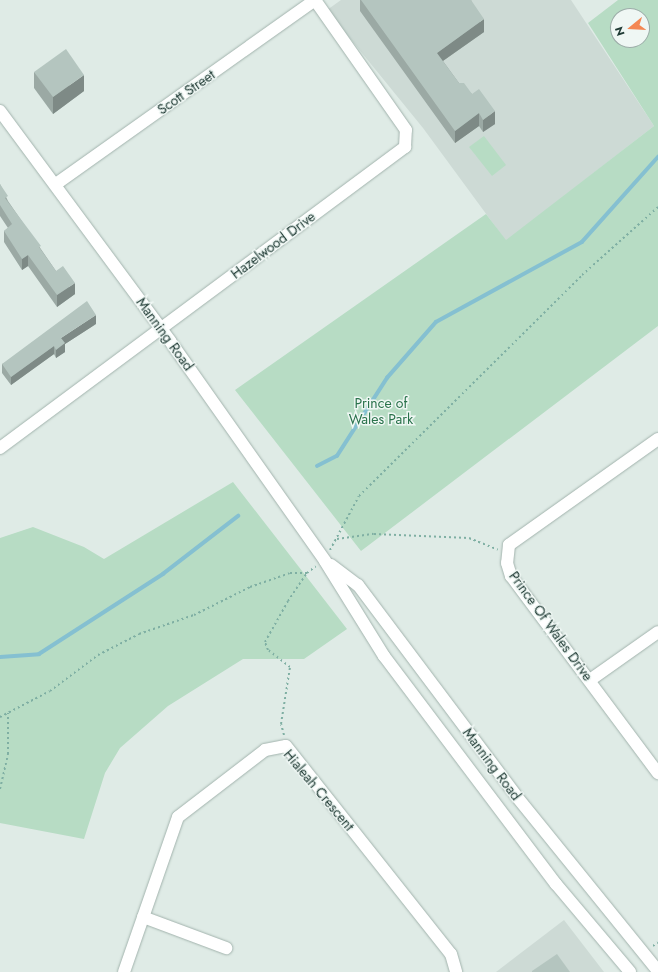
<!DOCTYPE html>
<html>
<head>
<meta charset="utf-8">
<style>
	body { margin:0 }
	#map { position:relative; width:658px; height:972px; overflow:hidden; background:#dfebe6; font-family:Jost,sans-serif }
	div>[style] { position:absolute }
	.built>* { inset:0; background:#cddad5 }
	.green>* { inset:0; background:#b7dcc4 }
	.stream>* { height:3.5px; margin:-1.75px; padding:0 1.75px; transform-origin:1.75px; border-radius:1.75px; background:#85c0d1 }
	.path>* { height:2px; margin-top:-1px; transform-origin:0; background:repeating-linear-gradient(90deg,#7fafa3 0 2px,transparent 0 5px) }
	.roads { filter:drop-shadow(0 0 1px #a2b3ad) drop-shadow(0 0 1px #a2b3ad) }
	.minor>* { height:12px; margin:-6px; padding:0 6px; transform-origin:6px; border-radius:6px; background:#fff }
	.secondary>* { height:12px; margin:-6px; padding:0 6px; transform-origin:6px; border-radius:6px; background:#fff }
	.wall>* { inset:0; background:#9ba9a4 }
	.shaded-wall>* { inset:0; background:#7e8a86 }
	.building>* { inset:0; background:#b4c5bf }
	span { translate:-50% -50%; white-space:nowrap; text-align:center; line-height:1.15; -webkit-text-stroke:3px #eff7f4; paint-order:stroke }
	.street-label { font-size:14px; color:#203b35 }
	.park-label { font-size:14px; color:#29724b }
	.north { position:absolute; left:610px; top:8px; width:40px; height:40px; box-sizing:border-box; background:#eff7f4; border:1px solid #9caca8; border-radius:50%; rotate:252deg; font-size:11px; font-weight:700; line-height:16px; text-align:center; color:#203b35 }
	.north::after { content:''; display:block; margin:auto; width:14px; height:18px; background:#f48753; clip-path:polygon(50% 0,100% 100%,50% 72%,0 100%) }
</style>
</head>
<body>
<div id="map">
	<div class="built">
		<i style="clip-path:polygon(341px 0,571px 0,654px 126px,506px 241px,423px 128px,327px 10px)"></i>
		<i style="clip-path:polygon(564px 920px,604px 972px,496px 972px)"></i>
	</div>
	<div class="green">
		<i style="clip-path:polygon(evenodd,618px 0,658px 0,658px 326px,361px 551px,235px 390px,486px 214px,506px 240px,654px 126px,588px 23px,618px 0,618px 16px,642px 16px,642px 40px,618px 40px,618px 16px)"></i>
		<i style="clip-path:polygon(484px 136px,506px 165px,492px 176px,469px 147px)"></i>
		<i style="clip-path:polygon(233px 482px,347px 629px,304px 659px,243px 659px,168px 706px,120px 748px,105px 773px,84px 839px,0 823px,0 538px,33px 527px,84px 547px,104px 559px)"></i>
	</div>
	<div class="stream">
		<i style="left:317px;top:466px;width:22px;rotate:-27deg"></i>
		<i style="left:337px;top:456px;width:93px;rotate:-57.3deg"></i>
		<i style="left:387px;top:378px;width:74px;rotate:-48.8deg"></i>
		<i style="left:436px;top:322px;width:166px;rotate:-28.7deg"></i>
		<i style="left:582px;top:242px;width:114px;rotate:-48.2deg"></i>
		<i style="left:0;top:657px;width:39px;rotate:-4deg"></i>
		<i style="left:39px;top:654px;width:148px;rotate:-32.8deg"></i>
		<i style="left:163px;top:574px;width:95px;rotate:-37.7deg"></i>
	</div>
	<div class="path">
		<i style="left:337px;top:539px;width:37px;rotate:-8deg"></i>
		<i style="left:374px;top:534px;width:95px;rotate:2.4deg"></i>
		<i style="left:469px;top:538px;width:31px;rotate:22deg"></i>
		<i style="left:330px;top:550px;width:61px;rotate:-61.8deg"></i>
		<i style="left:359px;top:496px;width:314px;rotate:-44.7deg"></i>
		<i style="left:582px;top:275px;width:102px;rotate:-41.8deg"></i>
		<i style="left:0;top:717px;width:56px;rotate:-27.5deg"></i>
		<i style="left:50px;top:691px;width:60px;rotate:-36.9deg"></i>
		<i style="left:98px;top:655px;width:46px;rotate:-27.1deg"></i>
		<i style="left:139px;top:634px;width:58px;rotate:-19.1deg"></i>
		<i style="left:194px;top:615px;width:63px;rotate:-26.6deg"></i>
		<i style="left:250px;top:587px;width:42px;rotate:-19.3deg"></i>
		<i style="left:290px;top:573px;width:17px"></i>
		<i style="left:284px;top:735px;width:11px;rotate:-105deg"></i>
		<i style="left:281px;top:724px;width:58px;rotate:-81deg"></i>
		<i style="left:290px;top:667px;width:28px;rotate:-142deg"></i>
		<i style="left:268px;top:650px;width:9px;rotate:-111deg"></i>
		<i style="left:265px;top:642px;width:47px;rotate:-60.7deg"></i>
		<i style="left:288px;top:601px;width:34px;rotate:-56deg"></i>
		<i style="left:307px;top:573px;width:11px;rotate:-38deg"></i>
		<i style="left:0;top:789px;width:36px;rotate:-77deg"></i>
		<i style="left:8px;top:754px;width:41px;rotate:-90deg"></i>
		<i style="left:653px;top:946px;width:6px;rotate:-39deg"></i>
	</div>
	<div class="roads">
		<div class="minor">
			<i style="left:56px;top:184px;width:318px;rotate:-35.4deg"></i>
			<i style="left:658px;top:439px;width:183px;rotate:144.6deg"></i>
			<i style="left:509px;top:545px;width:18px;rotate:96deg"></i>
			<i style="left:507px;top:563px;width:14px;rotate:73deg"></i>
			<i style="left:511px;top:576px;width:246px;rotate:53.3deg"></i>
			<i style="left:0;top:448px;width:505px;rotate:-36.62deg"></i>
			<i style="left:405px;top:147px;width:17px;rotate:-87deg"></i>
			<i style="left:406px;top:130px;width:159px;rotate:-125deg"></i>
			<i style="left:590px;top:680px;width:83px;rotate:-35.2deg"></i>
			<i style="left:143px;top:917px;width:89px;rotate:20.5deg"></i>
			<i style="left:124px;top:972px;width:164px;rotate:-70.8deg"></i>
			<i style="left:178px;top:817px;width:110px;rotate:-37.6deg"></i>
			<i style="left:265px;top:750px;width:21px;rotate:-11deg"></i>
			<i style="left:286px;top:746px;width:265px;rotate:51.6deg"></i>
			<i style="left:451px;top:954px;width:19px;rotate:74deg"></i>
		</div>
		<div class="secondary">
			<i style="left:0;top:111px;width:286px;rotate:53.5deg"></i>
			<i style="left:170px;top:341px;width:269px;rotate:54.8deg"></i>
			<i style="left:325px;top:561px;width:112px;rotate:58.2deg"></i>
			<i style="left:384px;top:656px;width:286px;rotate:53deg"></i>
			<i style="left:556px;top:884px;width:115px;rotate:49.9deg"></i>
			<i style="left:331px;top:565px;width:34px;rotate:37deg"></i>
			<i style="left:358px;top:585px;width:265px;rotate:53.1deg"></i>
			<i style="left:517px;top:797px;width:224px;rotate:51deg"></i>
		</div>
	</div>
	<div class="wall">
		<i style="clip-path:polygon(360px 0,471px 0,484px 32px,443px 61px,459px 83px,472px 94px,495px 124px,483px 132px,479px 126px,455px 143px,360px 11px)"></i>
		<i style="clip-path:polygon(34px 72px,84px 91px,53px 114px,34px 88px)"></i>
		<i style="clip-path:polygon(0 184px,8px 201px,56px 271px,75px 294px,57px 307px,28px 266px,22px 270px,4px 242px,4px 231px,8px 228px,0 216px)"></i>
		<i style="clip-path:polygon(96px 324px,65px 344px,65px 352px,56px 358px,54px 354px,11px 385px,2px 373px,2px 364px)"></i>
	</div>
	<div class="shaded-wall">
		<i style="clip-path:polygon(484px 19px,484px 32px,437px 65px,437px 53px)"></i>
		<i style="clip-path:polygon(84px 75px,84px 91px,53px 114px,53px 97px)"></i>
		<i style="clip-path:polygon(495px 111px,495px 124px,483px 132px,483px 120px)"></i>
		<i style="clip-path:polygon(479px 113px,479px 126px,455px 143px,455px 131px)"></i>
		<i style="clip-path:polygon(28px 255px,28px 266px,22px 270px,22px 259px)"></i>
		<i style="clip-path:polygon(75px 283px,75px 294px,57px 307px,57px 295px)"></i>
		<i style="clip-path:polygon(96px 315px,96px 324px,65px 344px,65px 352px,56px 358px,56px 350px,61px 338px)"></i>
		<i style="clip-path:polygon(54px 346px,54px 354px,11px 385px,11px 377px)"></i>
	</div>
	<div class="building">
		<i style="clip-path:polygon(361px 0,471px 0,484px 19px,437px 53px,459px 83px,464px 83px,472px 94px,479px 89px,495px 111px,483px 120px,479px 113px,455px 131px)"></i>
		<i style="clip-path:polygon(66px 49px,84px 75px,53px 97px,34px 72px)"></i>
		<i style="clip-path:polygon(0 184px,8px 196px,5px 198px,41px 246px,39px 247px,56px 271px,63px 266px,75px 283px,57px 295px,28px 255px,22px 259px,4px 231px,12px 224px,0 205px)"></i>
		<i style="clip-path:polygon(87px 301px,96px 315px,61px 338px,65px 343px,56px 350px,54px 346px,11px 377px,2px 364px)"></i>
		<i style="clip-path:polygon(557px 954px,570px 972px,532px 972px,532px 971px)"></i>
	</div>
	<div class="street-label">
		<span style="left:186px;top:92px;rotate:-35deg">Scott Street</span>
		<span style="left:273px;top:245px;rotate:-37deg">Hazelwood Drive</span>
		<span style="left:165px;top:334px;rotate:54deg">Manning Road</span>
		<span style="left:551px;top:626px;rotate:54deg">Prince Of Wales Drive</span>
		<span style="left:492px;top:764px;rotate:53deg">Manning Road</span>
		<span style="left:319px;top:790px;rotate:50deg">Hialeah Crescent</span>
	</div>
	<div class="park-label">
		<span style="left:381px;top:411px">Prince of<br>Wales Park</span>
	</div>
	<div class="north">N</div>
</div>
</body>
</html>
